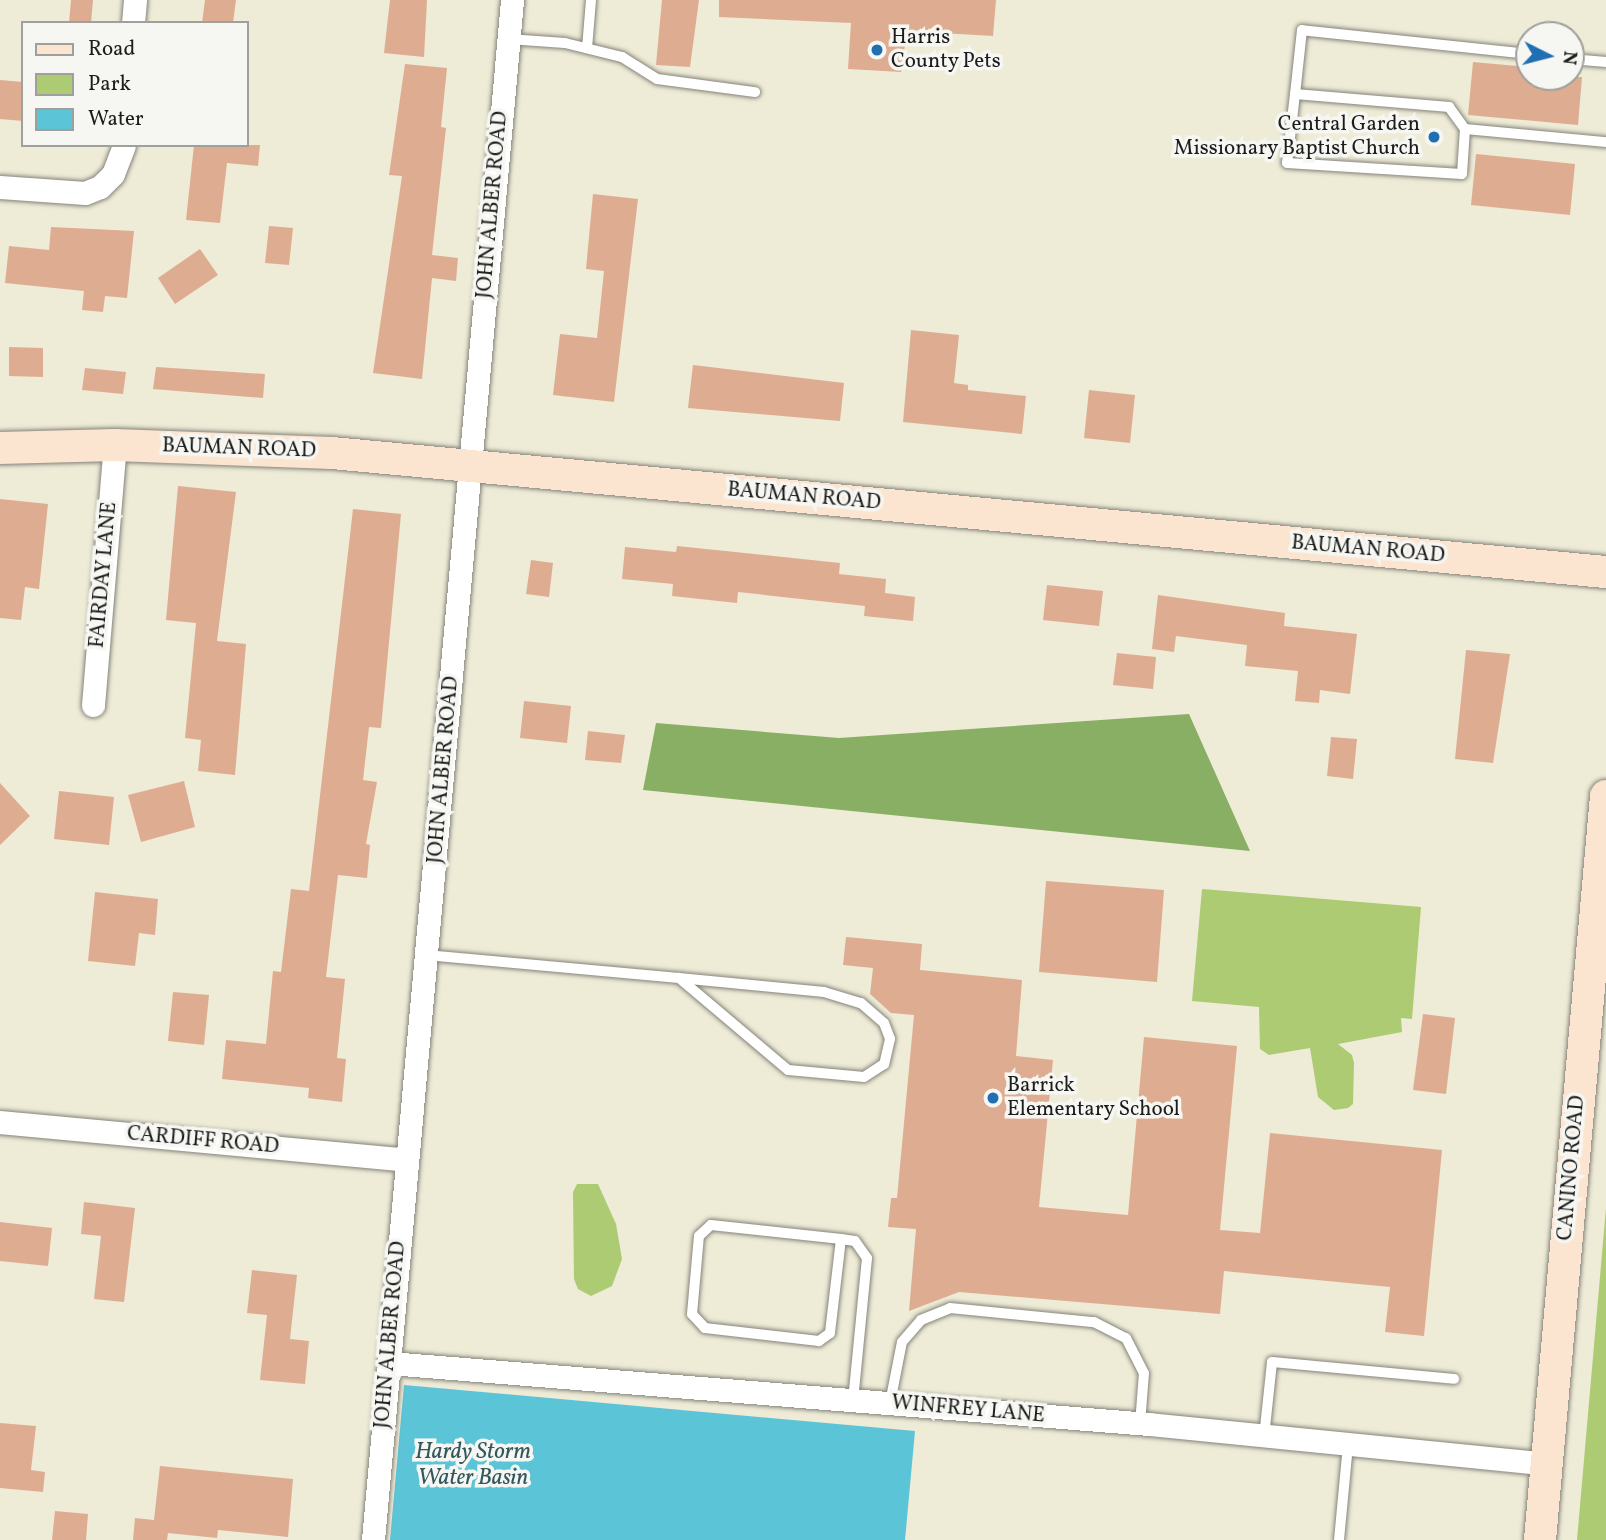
<!DOCTYPE html>
<html>
<head>
<meta charset="utf-8">
<style>
	body { margin:0 }
	#map { position:relative; width:1606px; height:1540px; overflow:hidden; background:#eeebd7; font-family:Vollkorn,serif }
	div>[style] { position:absolute }
	.green>* { inset:0; background:#accb73 }
	.forest>* { inset:0; background:#89af65 }
	.water>* { inset:0; background:#5bc4d7 }
	.building>* { inset:0; background:#dead91 }
	.roads { filter:drop-shadow(0 0 2px #85847a) drop-shadow(0 0 2px #85847a) }
	.lane>* { height:10px; margin:-5px; padding:0 5px; transform-origin:5px; border-radius:5px; background:#fff }
	.street>* { height:23px; margin:-11.5px; padding:0 11.5px; transform-origin:11.5px; border-radius:11.5px; background:#fff }
	.secondary>* { height:32px; margin:-16px; padding:0 16px; transform-origin:16px; border-radius:16px; background:#fce5d0 }
	.dots>* { width:19px; height:19px; translate:-50% -50%; box-sizing:border-box; border:4px solid #f6f6f2; border-radius:50% }
	span { translate:-50% -50%; white-space:nowrap; text-align:center; line-height:1.15; -webkit-text-stroke:7px #f6f6f2; paint-order:stroke }
	.poi-label { font-size:21px; color:#1c1c1c }
	.left { translate:0 -50%; text-align:left }
	.right { translate:-100% -50%; text-align:right }
	.street-label { font-size:21px; color:#1c1c1c }
	.water-label { font-size:23px; color:#32575d; font-style:italic }
	.legend { position:absolute; left:21px; top:21px; width:228px; height:126px; box-sizing:border-box; background:#f6f6f2; border:2px solid #9f9f9c; margin:0; padding:9px 12px; list-style:none; font-size:21px; color:#1c1c1c }
	.legend li { display:flex; align-items:center; gap:14px; height:35px }
	.legend b { width:35px; border:2px solid #9f9f9c }
	.north { position:absolute; left:1515px; top:21px; width:70px; height:70px; box-sizing:border-box; background:#f6f6f2; border:2px solid #9f9f9c; border-radius:50%; rotate:96deg; font-size:19px; font-weight:700; line-height:28px; text-align:center; color:#1c1c1c }
	.north::after { content:''; display:block; margin:auto; width:24px; height:32px; background:#1f6fb2; clip-path:polygon(50% 0,100% 100%,50% 72%,0 100%) }
</style>
</head>
<body>
<div id="map">
	<div class="green">
		<i style="clip-path:polygon(1202px 889px,1421px 907px,1412px 1019px,1401px 1018px,1402px 1032px,1338px 1044px,1352px 1055px,1354px 1063px,1353px 1104px,1348px 1108px,1334px 1110px,1318px 1097px,1310px 1048px,1269px 1055px,1260px 1049px,1259px 1007px,1192px 1001px)"></i>
		<i style="clip-path:polygon(577px 1184px,598px 1184px,616px 1224px,622px 1259px,612px 1286px,591px 1296px,578px 1289px,574px 1279px,573px 1192px)"></i>
		<i style="clip-path:polygon(1606px 1208px,1606px 1540px,1577px 1540px)"></i>
	</div>
	<div class="forest">
		<i style="clip-path:polygon(1189px 714px,1250px 851px,643px 790px,656px 723px,839px 738px)"></i>
	</div>
	<div class="water">
		<i style="clip-path:polygon(404px 1385px,915px 1431px,905px 1540px,390px 1540px)"></i>
	</div>
	<div class="building">
		<i style="clip-path:polygon(71px 0,93px 0,91px 23px,69px 23px)"></i>
		<i style="clip-path:polygon(205px 0,236px 0,233px 23px,202px 23px)"></i>
		<i style="clip-path:polygon(390px 0,427px 0,424px 57px,384px 53px)"></i>
		<i style="clip-path:polygon(662px 0,699px 0,690px 67px,656px 65px)"></i>
		<i style="clip-path:polygon(719px 0,996px 0,993px 36px,907px 31px,901px 72px,848px 69px,851px 23px,719px 17px)"></i>
		<i style="clip-path:polygon(1473px 62px,1529px 67px,1529px 77px,1582px 77px,1578px 125px,1468px 115px)"></i>
		<i style="clip-path:polygon(405px 64px,447px 68px,441px 127px,446px 128px,432px 255px,458px 258px,456px 281px,432px 278px,422px 379px,373px 373px,402px 176px,389px 175px)"></i>
		<i style="clip-path:polygon(0 80px,23px 82px,23px 121px,0 119px)"></i>
		<i style="clip-path:polygon(194px 145px,260px 145px,258px 166px,227px 163px,220px 223px,186px 220px)"></i>
		<i style="clip-path:polygon(1476px 154px,1575px 164px,1570px 215px,1471px 205px)"></i>
		<i style="clip-path:polygon(593px 194px,638px 199px,614px 402px,553px 395px,560px 334px,597px 338px,604px 271px,586px 269px)"></i>
		<i style="clip-path:polygon(269px 226px,293px 228px,289px 265px,265px 263px)"></i>
		<i style="clip-path:polygon(51px 227px,134px 231px,127px 298px,105px 296px,103px 312px,82px 310px,84px 291px,5px 283px,9px 246px,49px 250px)"></i>
		<i style="clip-path:polygon(200px 249px,218px 275px,175px 304px,158px 278px)"></i>
		<i style="clip-path:polygon(911px 330px,959px 335px,954px 383px,968px 385px,968px 390px,1026px 396px,1022px 434px,903px 422px)"></i>
		<i style="clip-path:polygon(9px 347px,43px 348px,43px 377px,9px 376px)"></i>
		<i style="clip-path:polygon(693px 365px,844px 383px,840px 421px,688px 408px)"></i>
		<i style="clip-path:polygon(156px 367px,265px 374px,263px 398px,153px 389px)"></i>
		<i style="clip-path:polygon(85px 368px,126px 372px,123px 394px,82px 390px)"></i>
		<i style="clip-path:polygon(1089px 390px,1135px 395px,1130px 443px,1084px 438px)"></i>
		<i style="clip-path:polygon(178px 486px,236px 492px,217px 641px,246px 644px,235px 775px,198px 771px,201px 740px,185px 738px,196px 623px,166px 620px)"></i>
		<i style="clip-path:polygon(0 499px,48px 504px,39px 589px,25px 587px,21px 620px,0 618px)"></i>
		<i style="clip-path:polygon(353px 509px,401px 514px,381px 728px,369px 727px,363px 780px,377px 782px,366px 844px,370px 845px,367px 878px,338px 875px,326px 977px,345px 979px,337px 1058px,346px 1059px,342px 1102px,308px 1098px,309px 1088px,222px 1079px,226px 1040px,266px 1044px,273px 971px,281px 972px,291px 889px,309px 891px)"></i>
		<i style="clip-path:polygon(677px 546px,840px 563px,839px 574px,886px 579px,885px 593px,915px 597px,913px 621px,864px 616px,865px 606px,738px 592px,737px 603px,672px 596px,673px 584px,622px 579px,625px 547px,676px 552px)"></i>
		<i style="clip-path:polygon(531px 560px,553px 563px,549px 597px,526px 594px)"></i>
		<i style="clip-path:polygon(1047px 585px,1103px 591px,1099px 626px,1043px 620px)"></i>
		<i style="clip-path:polygon(1158px 595px,1285px 613px,1284px 626px,1357px 634px,1350px 694px,1320px 690px,1319px 703px,1295px 701px,1298px 671px,1245px 666px,1247px 645px,1176px 636px,1174px 652px,1152px 649px)"></i>
		<i style="clip-path:polygon(1466px 650px,1510px 654px,1493px 763px,1455px 759px)"></i>
		<i style="clip-path:polygon(1117px 653px,1156px 657px,1153px 689px,1113px 685px)"></i>
		<i style="clip-path:polygon(524px 701px,571px 706px,567px 743px,520px 738px)"></i>
		<i style="clip-path:polygon(588px 731px,625px 735px,621px 763px,585px 760px)"></i>
		<i style="clip-path:polygon(1331px 737px,1357px 739px,1353px 779px,1327px 776px)"></i>
		<i style="clip-path:polygon(184px 781px,195px 827px,141px 842px,128px 795px)"></i>
		<i style="clip-path:polygon(0 783px,30px 816px,0 845px)"></i>
		<i style="clip-path:polygon(59px 791px,114px 797px,109px 845px,54px 839px)"></i>
		<i style="clip-path:polygon(1046px 881px,1164px 890px,1157px 982px,1039px 972px)"></i>
		<i style="clip-path:polygon(95px 892px,158px 899px,155px 935px,139px 933px,135px 966px,88px 961px)"></i>
		<i style="clip-path:polygon(846px 937px,922px 944px,920px 970px,1022px 980px,1016px 1056px,1053px 1060px,1039px 1207px,1128px 1215px,1144px 1037px,1237px 1046px,1220px 1230px,1260px 1233px,1270px 1133px,1442px 1150px,1424px 1336px,1385px 1332px,1390px 1287px,1224px 1271px,1220px 1314px,959px 1292px,909px 1311px,916px 1229px,888px 1227px,891px 1198px,897px 1198px,914px 1015px,891px 1013px,870px 994px,873px 968px,843px 965px)"></i>
		<i style="clip-path:polygon(173px 992px,209px 995px,204px 1045px,168px 1041px)"></i>
		<i style="clip-path:polygon(1423px 1014px,1455px 1018px,1446px 1094px,1413px 1090px)"></i>
		<i style="clip-path:polygon(84px 1202px,135px 1208px,124px 1302px,94px 1299px,101px 1236px,81px 1234px)"></i>
		<i style="clip-path:polygon(0 1222px,52px 1228px,48px 1266px,0 1261px)"></i>
		<i style="clip-path:polygon(252px 1270px,297px 1275px,290px 1339px,309px 1341px,305px 1384px,260px 1380px,267px 1315px,247px 1313px)"></i>
		<i style="clip-path:polygon(0 1423px,36px 1426px,31px 1470px,45px 1472px,43px 1492px,0 1488px)"></i>
		<i style="clip-path:polygon(160px 1466px,293px 1479px,288px 1537px,218px 1530px,217px 1538px,168px 1533px,167px 1540px,133px 1540px,135px 1518px,154px 1520px)"></i>
		<i style="clip-path:polygon(55px 1511px,88px 1514px,86px 1540px,52px 1540px)"></i>
	</div>
	<div class="roads">
		<div class="lane">
			<i style="left:508px;top:39px;width:57px;rotate:4deg"></i>
			<i style="left:565px;top:43px;width:59px;rotate:13.8deg"></i>
			<i style="left:622px;top:57px;width:41px;rotate:32.2deg"></i>
			<i style="left:657px;top:79px;width:99px;rotate:7.6deg"></i>
			<i style="left:587px;top:48px;width:48px;rotate:-85.2deg"></i>
			<i style="left:1529px;top:54px;width:228px;rotate:-174deg"></i>
			<i style="left:1302px;top:30px;width:64px;rotate:96.2deg"></i>
			<i style="left:1295px;top:94px;width:155px;rotate:4.8deg"></i>
			<i style="left:1449px;top:107px;width:27px;rotate:54deg"></i>
			<i style="left:1465px;top:129px;width:142px;rotate:5.3deg"></i>
			<i style="left:1571px;top:59px;width:35px;rotate:5deg"></i>
			<i style="left:1295px;top:94px;width:69px;rotate:96.6deg"></i>
			<i style="left:1287px;top:163px;width:175px;rotate:3.6deg"></i>
			<i style="left:1462px;top:174px;width:45px;rotate:-86.2deg"></i>
			<i style="left:426px;top:955px;width:254px;rotate:5.2deg"></i>
			<i style="left:679px;top:978px;width:146px;rotate:5.5deg"></i>
			<i style="left:824px;top:992px;width:39px;rotate:17deg"></i>
			<i style="left:861px;top:1003px;width:30px;rotate:41deg"></i>
			<i style="left:884px;top:1023px;width:17px;rotate:69deg"></i>
			<i style="left:890px;top:1039px;width:26px;rotate:103deg"></i>
			<i style="left:884px;top:1064px;width:24px;rotate:147deg"></i>
			<i style="left:864px;top:1077px;width:76px;rotate:-174.7deg"></i>
			<i style="left:788px;top:1070px;width:143px;rotate:-139.8deg"></i>
			<i style="left:841px;top:1239px;width:95px;rotate:96.7deg"></i>
			<i style="left:830px;top:1333px;width:14px;rotate:144deg"></i>
			<i style="left:819px;top:1341px;width:115px;rotate:-173.5deg"></i>
			<i style="left:705px;top:1328px;width:19px;rotate:-133deg"></i>
			<i style="left:692px;top:1314px;width:78px;rotate:-84.9deg"></i>
			<i style="left:699px;top:1236px;width:16px;rotate:-43deg"></i>
			<i style="left:711px;top:1225px;width:131px;rotate:6.1deg"></i>
			<i style="left:841px;top:1239px;width:14px;rotate:8deg"></i>
			<i style="left:855px;top:1241px;width:21px;rotate:55deg"></i>
			<i style="left:867px;top:1258px;width:143px;rotate:95.6deg"></i>
			<i style="left:890px;top:1403px;width:62px;rotate:-78.9deg"></i>
			<i style="left:902px;top:1342px;width:29px;rotate:-49deg"></i>
			<i style="left:921px;top:1320px;width:31px;rotate:-22deg"></i>
			<i style="left:950px;top:1308px;width:145px;rotate:5.6deg"></i>
			<i style="left:1094px;top:1322px;width:36px;rotate:27deg"></i>
			<i style="left:1126px;top:1338px;width:39px;rotate:63deg"></i>
			<i style="left:1144px;top:1373px;width:51px;rotate:94.5deg"></i>
			<i style="left:1264px;top:1437px;width:75px;rotate:-83.9deg"></i>
			<i style="left:1272px;top:1362px;width:183px;rotate:5.3deg"></i>
			<i style="left:1339px;top:1540px;width:96px;rotate:-84.6deg"></i>
		</div>
		<div class="street">
			<i style="left:133px;top:23px;width:23px;rotate:-85deg"></i>
			<i style="left:0;top:187px;width:85px;rotate:4deg"></i>
			<i style="left:85px;top:193px;width:16px;rotate:-22deg"></i>
			<i style="left:100px;top:187px;width:18px;rotate:-45deg"></i>
			<i style="left:113px;top:174px;width:31px;rotate:-69deg"></i>
			<i style="left:93px;top:705px;width:261px;rotate:-85.2deg"></i>
			<i style="left:0;top:1122px;width:408px;rotate:5.3deg"></i>
			<i style="left:389px;top:1363px;width:762px;rotate:4.59deg"></i>
			<i style="left:1149px;top:1424px;width:400px;rotate:5.7deg"></i>
			<i style="left:373px;top:1540px;width:1546px;rotate:-84.84deg"></i>
		</div>
		<div class="secondary">
			<i style="left:0;top:448px;width:115px;rotate:-1.5deg"></i>
			<i style="left:115px;top:445px;width:217px;rotate:2.1deg"></i>
			<i style="left:332px;top:453px;width:1280px;rotate:5.34deg"></i>
			<i style="left:1540px;top:1540px;width:747px;rotate:-84.93deg"></i>
		</div>
	</div>
	<div class="dots">
		<i style="left:877px;top:50px;background:#1f6fb2"></i>
		<i style="left:1434px;top:137px;background:#1f6fb2"></i>
		<i style="left:993px;top:1098px;background:#1f6fb2"></i>
	</div>
	<div class="poi-label">
		<span class="left" style="left:891px;top:50px">Harris<br>County Pets</span>
		<span class="right" style="left:1420px;top:137px">Central Garden<br>Missionary Baptist Church</span>
		<span class="left" style="left:1007px;top:1098px">Barrick<br>Elementary School</span>
	</div>
	<div class="street-label">
		<span style="left:493px;top:205px;rotate:-85deg">JOHN ALBER ROAD</span>
		<span style="left:239px;top:449px;rotate:2deg">BAUMAN ROAD</span>
		<span style="left:804px;top:497px;rotate:5deg">BAUMAN ROAD</span>
		<span style="left:1368px;top:550px;rotate:5deg">BAUMAN ROAD</span>
		<span style="left:104px;top:575px;rotate:-85deg">FAIRDAY LANE</span>
		<span style="left:444px;top:770px;rotate:-85deg">JOHN ALBER ROAD</span>
		<span style="left:203px;top:1141px;rotate:5deg">CARDIFF ROAD</span>
		<span style="left:1572px;top:1168px;rotate:-85deg">CANINO ROAD</span>
		<span style="left:391px;top:1335px;rotate:-85deg">JOHN ALBER ROAD</span>
		<span style="left:968px;top:1410px;rotate:5deg">WINFREY LANE</span>
	</div>
	<div class="water-label">
		<span style="left:473px;top:1465px">Hardy Storm<br>Water Basin</span>
	</div>
	<ul class="legend">
	<li><b style="height:9px;background:#fce5d0"></b>Road</li>
	<li><b style="height:19px;background:#accb73"></b>Park</li>
	<li><b style="height:19px;background:#5bc4d7"></b>Water</li>
	</ul>
	<div class="north">N</div>
</div>
</body>
</html>
